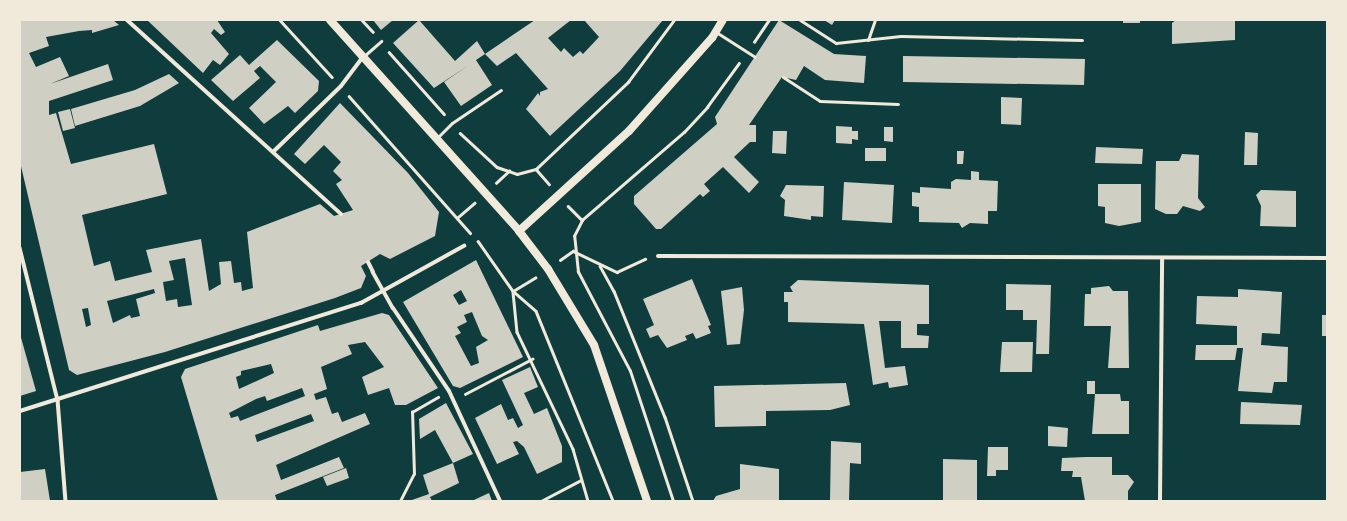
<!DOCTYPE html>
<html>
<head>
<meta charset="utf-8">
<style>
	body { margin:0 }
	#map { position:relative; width:1347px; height:521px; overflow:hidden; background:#0f3d3e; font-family:Karla,sans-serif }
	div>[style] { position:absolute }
	.building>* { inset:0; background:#cfcfc3 }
	.path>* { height:2.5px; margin:-1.25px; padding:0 1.25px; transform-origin:1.25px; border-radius:1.25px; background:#f1e9da }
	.service>* { height:3px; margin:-1.5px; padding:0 1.5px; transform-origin:1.5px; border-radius:1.5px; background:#f1e9da }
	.pedestrian>* { height:3.5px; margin:-1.75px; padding:0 1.75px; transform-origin:1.75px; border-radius:1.75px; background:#f1e9da }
	.minor>* { height:4px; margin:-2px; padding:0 2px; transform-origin:2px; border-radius:2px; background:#f1e9da }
	.secondary>* { height:8px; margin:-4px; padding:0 4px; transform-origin:4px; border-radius:4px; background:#f1e9da }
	span { translate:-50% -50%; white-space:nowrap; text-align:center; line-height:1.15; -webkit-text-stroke:3px #f1e9da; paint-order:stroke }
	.frame { position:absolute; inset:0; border:21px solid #f1e9da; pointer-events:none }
</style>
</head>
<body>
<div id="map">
	<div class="building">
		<i style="clip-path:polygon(evenodd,20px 20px,113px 20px,119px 25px,92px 33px,92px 30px,79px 31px,46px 37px,49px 46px,29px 53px,36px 67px,60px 57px,69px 76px,50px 84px,108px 64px,113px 80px,49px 101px,49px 115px,56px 113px,71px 164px,154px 144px,167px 194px,82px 215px,94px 266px,110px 261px,115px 281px,152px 272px,146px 250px,201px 239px,209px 291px,221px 284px,219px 262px,231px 261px,234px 283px,241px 282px,242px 291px,253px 288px,247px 232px,320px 204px,334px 216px,353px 210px,336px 184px,342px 180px,333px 171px,341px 162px,324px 145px,305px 164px,294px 154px,340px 103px,408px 173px,439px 212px,435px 236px,390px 259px,380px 254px,361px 266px,366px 276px,361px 288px,335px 298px,165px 352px,77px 375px,69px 370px,20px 162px,20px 20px,185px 258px,192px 305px,178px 307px,177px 299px,166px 301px,163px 282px,174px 280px,169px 261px,185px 258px,20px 20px,154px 289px,155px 293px,136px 299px,140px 316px,131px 318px,130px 315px,113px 323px,107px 301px,154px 289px,20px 20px,88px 308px,91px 325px,86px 327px,82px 309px,88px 308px)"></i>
		<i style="clip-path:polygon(147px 20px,217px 20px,225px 32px,221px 35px,214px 29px,211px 33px,229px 54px,220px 65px,213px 60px,203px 73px)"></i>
		<i style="clip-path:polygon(373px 20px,393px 20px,381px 30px)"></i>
		<i style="clip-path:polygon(419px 20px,455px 61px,477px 41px,485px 54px,476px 60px,492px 85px,461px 106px,444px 82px,469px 65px,434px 88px,393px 43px)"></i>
		<i style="clip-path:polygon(535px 20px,571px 20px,548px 38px,561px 52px,564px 48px,573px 57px,580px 51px,583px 54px,599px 37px,584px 20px,663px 20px,620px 71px,550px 136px,526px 109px,538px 93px,540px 96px,540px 92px,548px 89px,516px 53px,497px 66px,485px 54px)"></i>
		<i style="clip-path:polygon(779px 20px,834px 54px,866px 56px,864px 83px,825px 80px,804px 66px,796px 80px,782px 77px,749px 125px,756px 125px,756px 142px,750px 142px,734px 157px,759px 182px,749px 193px,723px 167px,704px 184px,710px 191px,703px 197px,700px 194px,661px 229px,656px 229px,634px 204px,634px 196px,717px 124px,715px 117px)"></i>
		<i style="clip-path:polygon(824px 20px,835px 20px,832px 25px)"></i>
		<i style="clip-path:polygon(1123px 20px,1140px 20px,1140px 23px,1123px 23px)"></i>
		<i style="clip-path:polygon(1176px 20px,1235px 20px,1235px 40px,1172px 44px,1172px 23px)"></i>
		<i style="clip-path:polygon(277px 40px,319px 81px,318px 91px,295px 113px,288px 106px,264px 124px,249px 108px,276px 82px,260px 66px,254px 71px,260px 78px,233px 101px,211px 80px,240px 55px,249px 65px)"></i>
		<i style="clip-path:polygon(903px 56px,1085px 59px,1084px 85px,903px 82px)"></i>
		<i style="clip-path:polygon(169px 74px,179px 83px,140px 106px,75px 126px,71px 109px,135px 90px)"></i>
		<i style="clip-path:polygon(1001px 97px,1022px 98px,1021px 125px,1001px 124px)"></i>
		<i style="clip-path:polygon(70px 109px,75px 128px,63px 131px,58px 112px)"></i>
		<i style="clip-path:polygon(836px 126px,852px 127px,852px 131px,858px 131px,858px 140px,852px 139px,852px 144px,836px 143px)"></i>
		<i style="clip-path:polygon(884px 127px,893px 127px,893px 142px,884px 141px)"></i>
		<i style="clip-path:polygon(773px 131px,787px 131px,786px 154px,772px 153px)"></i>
		<i style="clip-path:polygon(1245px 132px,1258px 133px,1257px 165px,1244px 165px)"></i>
		<i style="clip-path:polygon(1096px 147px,1143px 149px,1142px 164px,1095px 163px)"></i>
		<i style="clip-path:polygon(865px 148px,886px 148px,886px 161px,865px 161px)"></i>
		<i style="clip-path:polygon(957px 151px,964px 151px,963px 164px,957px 164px)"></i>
		<i style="clip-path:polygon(1182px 154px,1199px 155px,1198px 198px,1205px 207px,1200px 211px,1183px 206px,1177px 214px,1166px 214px,1155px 209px,1156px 161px,1179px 161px)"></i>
		<i style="clip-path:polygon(971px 171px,979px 172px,979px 180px,998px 181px,997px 211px,988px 211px,988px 224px,970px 223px,962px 228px,959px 223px,919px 222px,919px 207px,912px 206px,912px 192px,920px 193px,920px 187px,951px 189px,951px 182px,956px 179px,971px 180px)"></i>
		<i style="clip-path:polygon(844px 182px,894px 185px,892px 223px,842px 220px)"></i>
		<i style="clip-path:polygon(1098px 184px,1141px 184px,1141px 222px,1119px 226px,1105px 223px,1105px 207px,1098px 206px)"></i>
		<i style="clip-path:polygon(786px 185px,824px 186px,823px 217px,811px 216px,811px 220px,784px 216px,785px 200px,780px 196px)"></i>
		<i style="clip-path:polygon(1261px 190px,1296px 191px,1296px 227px,1260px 226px,1261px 206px,1256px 195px)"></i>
		<i style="clip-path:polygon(evenodd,476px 260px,523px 357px,460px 388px,453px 386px,403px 302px,476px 260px,461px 290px,467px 301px,459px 305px,453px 295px,461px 290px,476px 260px,472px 312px,482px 336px,488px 340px,476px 347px,479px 363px,471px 366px,455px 336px,461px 333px,457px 327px,467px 322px,464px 315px,472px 312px)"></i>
		<i style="clip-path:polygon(692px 279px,711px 325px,708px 326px,711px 333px,696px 339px,693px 333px,685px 336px,687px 340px,667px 348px,658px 335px,650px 338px,646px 329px,654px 325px,643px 299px)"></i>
		<i style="clip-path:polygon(798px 280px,929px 285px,929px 324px,917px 324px,917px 335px,929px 336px,928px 348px,901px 348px,901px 321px,879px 321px,885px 368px,905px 366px,908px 385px,889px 388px,888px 382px,873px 385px,864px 324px,788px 322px,788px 302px,784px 302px,784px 292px,793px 292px,790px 287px)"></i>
		<i style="clip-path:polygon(1006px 284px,1051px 285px,1049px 354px,1036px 354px,1037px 320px,1023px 320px,1023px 310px,1006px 310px)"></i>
		<i style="clip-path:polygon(1109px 286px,1113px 291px,1128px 291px,1129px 368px,1108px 368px,1111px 326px,1084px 326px,1085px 294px,1091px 294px,1091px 288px)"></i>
		<i style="clip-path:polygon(742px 287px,744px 310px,740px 344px,727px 345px,721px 291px)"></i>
		<i style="clip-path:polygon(1238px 289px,1282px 292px,1280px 334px,1262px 333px,1261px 345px,1288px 347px,1287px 382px,1274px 382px,1272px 393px,1238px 391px,1243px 348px,1237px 348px,1235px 360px,1195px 360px,1196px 345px,1237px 345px,1237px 326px,1196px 324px,1197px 296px,1238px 297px)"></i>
		<i style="clip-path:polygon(evenodd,382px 313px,389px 315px,438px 388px,406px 405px,395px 405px,389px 388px,368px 395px,362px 377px,384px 367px,365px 342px,348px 345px,352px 354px,321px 367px,327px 389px,314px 394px,316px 400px,326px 397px,332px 414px,338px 412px,342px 422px,365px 413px,370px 424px,276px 465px,281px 480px,339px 457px,344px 468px,275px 495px,277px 501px,218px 501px,181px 377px,185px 369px,318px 325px,320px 331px,382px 313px,271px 364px,274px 373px,239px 389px,236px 377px,241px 375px,241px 371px,271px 364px,382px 313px,302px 388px,305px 396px,240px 421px,238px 416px,231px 418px,229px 413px,256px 399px,265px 396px,267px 401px,302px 388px,382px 313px,311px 414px,314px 421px,257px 442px,255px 435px,311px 414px)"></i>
		<i style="clip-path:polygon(1322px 315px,1327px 315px,1327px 336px,1322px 336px)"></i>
		<i style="clip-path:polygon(20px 334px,36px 391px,20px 396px)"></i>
		<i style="clip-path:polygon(1002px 342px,1033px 342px,1032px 372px,1000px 372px)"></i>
		<i style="clip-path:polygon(530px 367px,538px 387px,524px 393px,534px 414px,547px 408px,562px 446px,562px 462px,537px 474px,524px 447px,517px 441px,513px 442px,519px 454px,497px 464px,475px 418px,501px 404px,508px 420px,513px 418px,518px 428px,523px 425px,502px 380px)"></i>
		<i style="clip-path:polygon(1087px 381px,1095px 381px,1095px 394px,1087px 394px)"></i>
		<i style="clip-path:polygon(846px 383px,850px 405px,830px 410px,766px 411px,766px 426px,715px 427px,714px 386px)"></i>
		<i style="clip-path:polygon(1095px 394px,1120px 394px,1121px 401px,1129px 401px,1129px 434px,1092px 434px)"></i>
		<i style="clip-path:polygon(1241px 402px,1302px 405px,1300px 425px,1240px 424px)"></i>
		<i style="clip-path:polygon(446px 403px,473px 454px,453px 463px,459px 483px,430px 497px,432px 501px,409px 501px,429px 494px,423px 475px,453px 463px,435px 430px,420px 439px,419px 419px)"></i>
		<i style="clip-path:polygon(1048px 426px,1068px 428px,1067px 447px,1048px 446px)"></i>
		<i style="clip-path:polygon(831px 441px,861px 443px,861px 464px,850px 463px,849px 501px,830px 501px)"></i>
		<i style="clip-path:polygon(988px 447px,1008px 447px,1008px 470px,996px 470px,996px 476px,987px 476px)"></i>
		<i style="clip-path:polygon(1086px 457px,1112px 457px,1112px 475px,1128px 475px,1134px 482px,1128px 491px,1128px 501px,1085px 501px,1081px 477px,1072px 477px,1073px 471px,1061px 471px,1062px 458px)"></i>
		<i style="clip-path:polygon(943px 459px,977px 460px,977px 501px,943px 501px)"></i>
		<i style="clip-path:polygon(740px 464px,779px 469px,779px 501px,713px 501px,716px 496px,740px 489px)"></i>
		<i style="clip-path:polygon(346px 468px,349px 478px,327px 486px,323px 477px)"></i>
		<i style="clip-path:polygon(45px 469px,50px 501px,20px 501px,20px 472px)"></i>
		<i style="clip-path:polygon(489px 493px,492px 501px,472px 501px,476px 499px)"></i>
	</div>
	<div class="path">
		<i style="left:280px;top:20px;width:77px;rotate:47.6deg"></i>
		<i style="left:362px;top:20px;width:16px;rotate:47deg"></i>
		<i style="left:754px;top:42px;width:27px;rotate:-56deg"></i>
		<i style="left:389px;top:52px;width:83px;rotate:48.4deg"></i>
		<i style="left:349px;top:96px;width:183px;rotate:48.5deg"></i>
		<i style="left:460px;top:133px;width:50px;rotate:42.6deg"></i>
		<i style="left:497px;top:167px;width:21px;rotate:19deg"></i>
		<i style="left:517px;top:174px;width:20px;rotate:-15deg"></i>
		<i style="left:536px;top:169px;width:127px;rotate:-43.4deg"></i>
		<i style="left:628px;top:82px;width:77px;rotate:-53.4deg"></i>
		<i style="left:536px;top:169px;width:20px;rotate:49deg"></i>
		<i style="left:496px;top:183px;width:18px;rotate:-43deg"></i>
		<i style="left:568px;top:206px;width:20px;rotate:45deg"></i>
		<i style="left:457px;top:218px;width:23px;rotate:-41deg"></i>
		<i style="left:478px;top:241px;width:61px;rotate:55deg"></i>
		<i style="left:513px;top:291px;width:30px;rotate:41deg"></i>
		<i style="left:536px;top:311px;width:205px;rotate:67.9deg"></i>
		<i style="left:573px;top:251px;width:49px;rotate:25.5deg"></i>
		<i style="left:617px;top:272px;width:31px;rotate:-25deg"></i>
		<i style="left:560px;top:260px;width:16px;rotate:-35deg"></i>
		<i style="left:600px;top:266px;width:29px;rotate:61deg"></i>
		<i style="left:614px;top:291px;width:136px;rotate:68deg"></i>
		<i style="left:665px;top:417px;width:89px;rotate:71.6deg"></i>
		<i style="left:513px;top:291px;width:26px;rotate:-31deg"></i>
		<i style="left:513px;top:292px;width:40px;rotate:84.3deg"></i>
		<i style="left:517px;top:332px;width:130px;rotate:64.4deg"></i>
		<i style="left:573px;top:449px;width:54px;rotate:73.9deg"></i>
		<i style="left:465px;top:394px;width:76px;rotate:-27.6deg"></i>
		<i style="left:400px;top:501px;width:30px;rotate:-63deg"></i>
		<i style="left:414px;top:474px;width:62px;rotate:-91.8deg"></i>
		<i style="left:412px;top:412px;width:30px;rotate:-30deg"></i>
		<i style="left:541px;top:501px;width:45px;rotate:-27.7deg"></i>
		<i style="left:673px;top:501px;width:137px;rotate:-108.3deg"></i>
		<i style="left:630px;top:371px;width:112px;rotate:-117.7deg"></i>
		<i style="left:578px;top:272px;width:36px;rotate:-96deg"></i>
		<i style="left:574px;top:236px;width:18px;rotate:-63deg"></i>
		<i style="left:582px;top:220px;width:135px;rotate:-40.8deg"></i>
		<i style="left:684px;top:132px;width:34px;rotate:-47deg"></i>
		<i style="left:707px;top:107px;width:54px;rotate:-54deg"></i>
	</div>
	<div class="service">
		<i style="left:800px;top:20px;width:43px;rotate:32.6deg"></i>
		<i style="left:836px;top:43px;width:65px;rotate:-6.1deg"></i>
		<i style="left:901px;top:36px;width:181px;rotate:1.3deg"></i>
		<i style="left:716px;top:32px;width:46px;rotate:32.7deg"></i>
		<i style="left:868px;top:40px;width:21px;rotate:-71deg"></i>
		<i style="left:364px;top:56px;width:23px;rotate:-41deg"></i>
		<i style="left:783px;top:77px;width:44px;rotate:33deg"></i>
		<i style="left:820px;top:101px;width:78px;rotate:2.2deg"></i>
		<i style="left:437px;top:138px;width:21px;rotate:-45deg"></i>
		<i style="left:452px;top:123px;width:59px;rotate:-34deg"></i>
	</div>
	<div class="pedestrian">
		<i style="left:20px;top:248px;width:157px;rotate:76deg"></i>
		<i style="left:58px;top:400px;width:101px;rotate:85.5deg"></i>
		<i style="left:373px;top:272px;width:41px;rotate:60.9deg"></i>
		<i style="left:20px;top:411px;width:358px;rotate:-17.6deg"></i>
		<i style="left:361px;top:303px;width:118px;rotate:-29deg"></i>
	</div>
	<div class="minor">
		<i style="left:127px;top:20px;width:289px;rotate:42.2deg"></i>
		<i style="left:274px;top:151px;width:93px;rotate:-44.1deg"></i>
		<i style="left:341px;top:86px;width:35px;rotate:-53deg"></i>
		<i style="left:658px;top:256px;width:669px;rotate:0.17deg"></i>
		<i style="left:368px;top:262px;width:11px;rotate:63deg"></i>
		<i style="left:393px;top:308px;width:100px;rotate:56deg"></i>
		<i style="left:449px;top:391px;width:121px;rotate:65.1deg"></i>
		<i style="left:1160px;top:501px;width:243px;rotate:-89.5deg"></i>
	</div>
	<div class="secondary">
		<i style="left:330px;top:20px;width:283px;rotate:48.1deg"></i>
		<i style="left:519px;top:231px;width:48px;rotate:52.7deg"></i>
		<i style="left:548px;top:269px;width:89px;rotate:58.8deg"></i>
		<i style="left:594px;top:345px;width:165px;rotate:71.2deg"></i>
		<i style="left:519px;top:231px;width:149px;rotate:-42.3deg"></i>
		<i style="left:629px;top:131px;width:125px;rotate:-48.3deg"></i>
		<i style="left:712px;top:38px;width:21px;rotate:-59deg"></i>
	</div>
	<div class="frame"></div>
</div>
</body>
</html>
